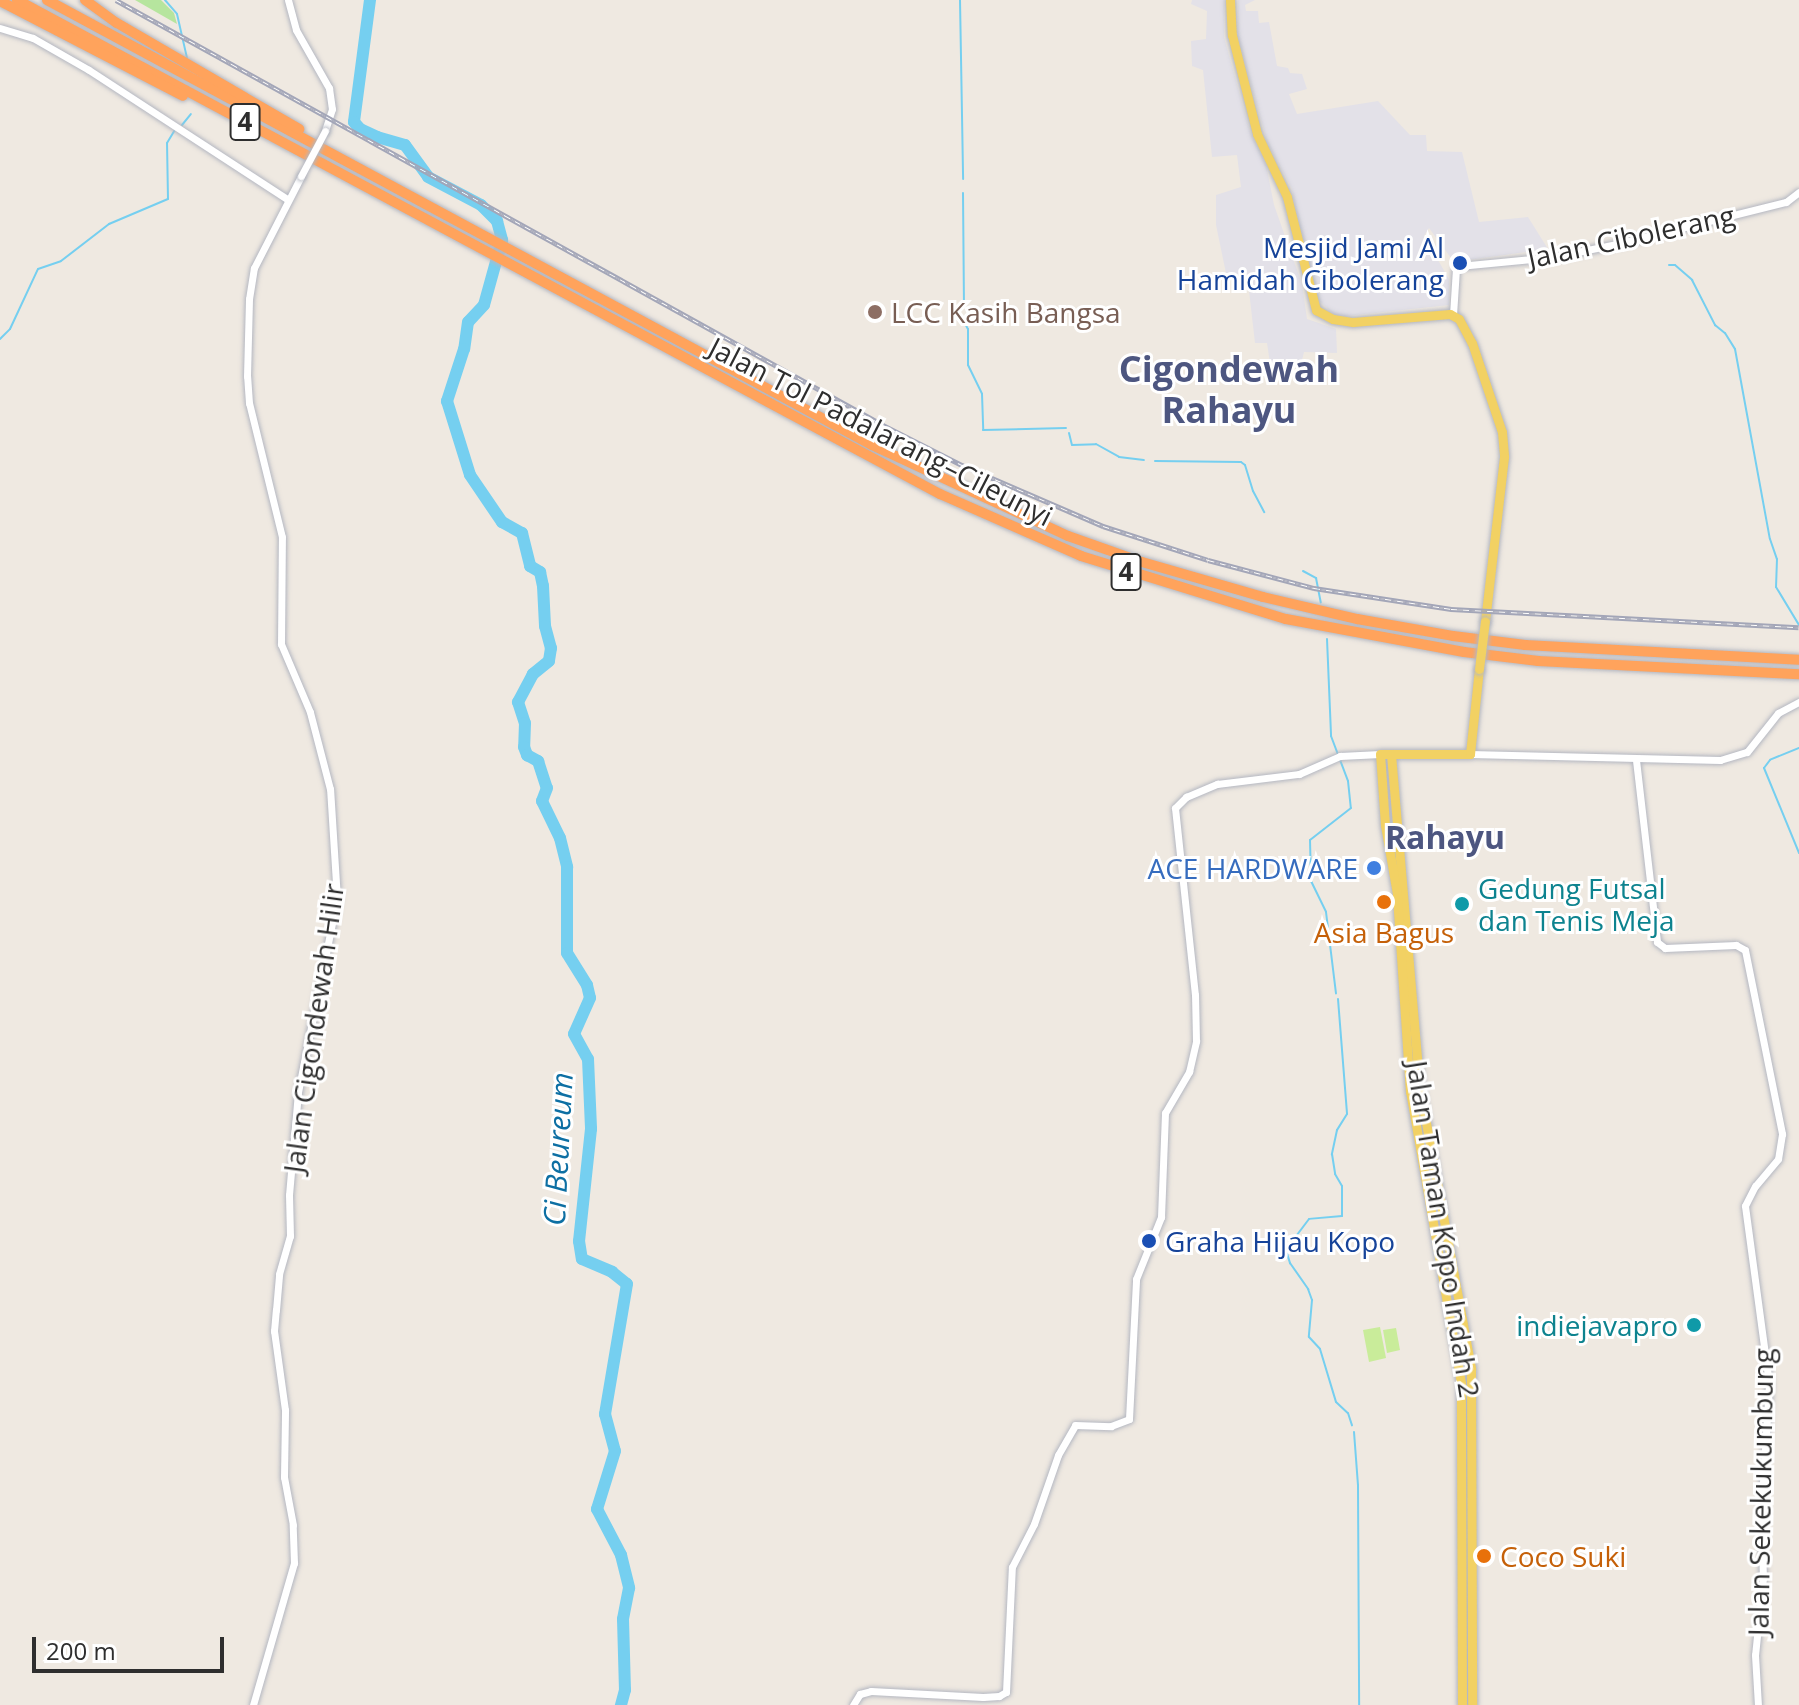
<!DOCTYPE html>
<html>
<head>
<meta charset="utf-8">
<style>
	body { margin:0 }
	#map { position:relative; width:1799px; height:1705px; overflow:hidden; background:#efe9e1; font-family:"Open Sans",sans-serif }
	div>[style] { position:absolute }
	.industrial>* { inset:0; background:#e3e1e8 }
	.green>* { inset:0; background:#b6e59e }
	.pitch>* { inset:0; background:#c9ec9a }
	.stream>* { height:2px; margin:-1px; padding:0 1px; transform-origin:1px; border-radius:1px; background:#75cff0 }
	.river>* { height:12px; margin:-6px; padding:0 6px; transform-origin:6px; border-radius:6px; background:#75cff0 }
	.roads { filter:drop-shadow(0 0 2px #b4b7c1) drop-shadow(0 0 2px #b4b7c1) }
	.minor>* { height:7px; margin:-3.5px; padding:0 3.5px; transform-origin:3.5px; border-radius:3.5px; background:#fff }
	.major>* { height:9px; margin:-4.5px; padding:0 4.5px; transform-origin:4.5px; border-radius:4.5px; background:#f2d163 }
	.highway>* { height:10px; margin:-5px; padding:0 5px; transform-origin:5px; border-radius:5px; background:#ffa35c }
	.rail>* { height:5px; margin-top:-2.5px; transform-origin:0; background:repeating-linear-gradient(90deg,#fff 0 6px,#a3a6b8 0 12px); box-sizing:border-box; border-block:2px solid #a3a6b8 }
	.bridges { filter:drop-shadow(0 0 2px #b4b7c1) drop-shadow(0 0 2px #b4b7c1) }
	.minor-bridge>* { height:7px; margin:-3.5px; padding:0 3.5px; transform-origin:3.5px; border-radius:3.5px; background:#fff }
	.major-bridge>* { height:9px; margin:-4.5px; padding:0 4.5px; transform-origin:4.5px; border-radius:4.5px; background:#f2d163 }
	.dots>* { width:22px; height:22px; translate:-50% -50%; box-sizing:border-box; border:4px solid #fff; border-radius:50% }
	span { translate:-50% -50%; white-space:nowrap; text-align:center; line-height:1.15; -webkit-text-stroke:6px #fff; paint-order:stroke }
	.shield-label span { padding:2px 6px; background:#fff; border:2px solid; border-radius:6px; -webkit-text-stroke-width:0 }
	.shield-label { font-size:26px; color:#2e2e2e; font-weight:700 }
	.street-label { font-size:28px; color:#2e2e2e }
	.transit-label { font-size:28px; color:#164399 }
	.right { translate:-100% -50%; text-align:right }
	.left { translate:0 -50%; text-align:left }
	.education-label { font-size:28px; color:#785e54 }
	.shop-label { font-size:28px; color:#366cbe }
	.culture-label { font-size:28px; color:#0d838f }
	.food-label { font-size:28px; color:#c56008 }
	.water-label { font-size:30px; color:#0d6fa3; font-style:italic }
	.quarter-label { font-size:32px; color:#4d5680; font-weight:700 }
	.district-label { font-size:36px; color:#4d5680; font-weight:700 }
	.scale { position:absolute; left:32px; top:1637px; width:192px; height:36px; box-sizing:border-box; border:4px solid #2e2e2e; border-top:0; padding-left:10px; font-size:24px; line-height:28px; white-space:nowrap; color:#2e2e2e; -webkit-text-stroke:6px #fff; paint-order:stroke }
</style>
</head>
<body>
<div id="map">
	<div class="industrial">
		<i style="clip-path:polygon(1192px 0,1224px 0,1224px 37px,1250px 132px,1266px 165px,1274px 205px,1302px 284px,1307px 319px,1336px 329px,1337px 353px,1304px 352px,1301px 364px,1271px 370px,1267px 343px,1255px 343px,1248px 282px,1227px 278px,1216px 225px,1216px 195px,1241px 187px,1237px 155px,1212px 157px,1203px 70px,1192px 66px,1191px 41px,1206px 39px,1207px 11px,1191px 4px)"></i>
		<i style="clip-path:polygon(1238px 0,1255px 0,1245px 5px,1246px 11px,1258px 11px,1259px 23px,1269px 22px,1277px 66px,1288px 68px,1290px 73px,1302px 74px,1307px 89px,1289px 94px,1297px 114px,1378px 101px,1410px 135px,1426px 135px,1427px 151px,1462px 152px,1479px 222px,1528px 217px,1548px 249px,1454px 262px,1429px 228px,1424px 236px,1449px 279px,1449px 305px,1337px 317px,1315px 297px,1292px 189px,1267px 141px,1238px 37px)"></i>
	</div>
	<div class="green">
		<i style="clip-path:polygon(135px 0,161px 0,174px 13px,177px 24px)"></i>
	</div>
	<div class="pitch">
		<i style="clip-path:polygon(1380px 1327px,1386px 1358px,1369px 1362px,1363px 1330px)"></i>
		<i style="clip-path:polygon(1396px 1328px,1400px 1350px,1387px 1353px,1383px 1330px)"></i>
	</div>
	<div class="stream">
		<i style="left:165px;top:0;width:18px;rotate:49deg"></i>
		<i style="left:177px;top:14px;width:45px;rotate:77.2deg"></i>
		<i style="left:960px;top:0;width:179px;rotate:89deg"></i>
		<i style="left:182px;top:125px;width:14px;rotate:-51deg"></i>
		<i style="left:963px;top:193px;width:114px;rotate:89.5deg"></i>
		<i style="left:1669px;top:265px;width:6px"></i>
		<i style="left:1675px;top:265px;width:23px;rotate:41deg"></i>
		<i style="left:1692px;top:280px;width:51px;rotate:62.9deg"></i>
		<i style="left:1715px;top:325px;width:13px;rotate:39deg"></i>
		<i style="left:1725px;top:333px;width:19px;rotate:58deg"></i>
		<i style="left:1735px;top:349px;width:193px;rotate:79.6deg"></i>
		<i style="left:1770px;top:539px;width:21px;rotate:71deg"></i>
		<i style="left:1777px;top:559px;width:28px;rotate:92deg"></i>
		<i style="left:1776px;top:587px;width:44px;rotate:58.8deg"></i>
		<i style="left:961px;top:316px;width:15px;rotate:62deg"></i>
		<i style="left:968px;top:329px;width:36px;rotate:90deg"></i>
		<i style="left:968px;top:365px;width:32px;rotate:64deg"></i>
		<i style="left:982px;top:394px;width:36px;rotate:88deg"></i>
		<i style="left:983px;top:430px;width:83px;rotate:-1.4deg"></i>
		<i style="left:0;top:339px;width:14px;rotate:-45deg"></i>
		<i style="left:10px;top:329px;width:66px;rotate:-65deg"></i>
		<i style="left:38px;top:269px;width:24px;rotate:-19deg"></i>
		<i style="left:61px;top:261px;width:61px;rotate:-37.6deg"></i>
		<i style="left:109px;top:224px;width:64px;rotate:-23deg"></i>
		<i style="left:168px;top:199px;width:56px;rotate:-91deg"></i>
		<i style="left:167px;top:143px;width:17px;rotate:-59deg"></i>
		<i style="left:1069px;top:433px;width:12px;rotate:76deg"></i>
		<i style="left:1072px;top:445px;width:24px;rotate:-2deg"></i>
		<i style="left:1096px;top:444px;width:26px;rotate:29deg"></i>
		<i style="left:1119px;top:457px;width:25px;rotate:7deg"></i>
		<i style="left:1155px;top:461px;width:86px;rotate:0.7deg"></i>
		<i style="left:1241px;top:462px;width:5px;rotate:37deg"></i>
		<i style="left:1245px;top:465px;width:27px;rotate:73deg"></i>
		<i style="left:1253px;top:491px;width:24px;rotate:62deg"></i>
		<i style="left:1303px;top:571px;width:15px;rotate:28deg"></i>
		<i style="left:1316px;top:578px;width:25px;rotate:79deg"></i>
		<i style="left:1327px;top:639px;width:97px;rotate:87.6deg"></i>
		<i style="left:1331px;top:736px;width:48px;rotate:69.3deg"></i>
		<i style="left:1348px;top:781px;width:27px;rotate:84deg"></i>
		<i style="left:1351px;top:808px;width:52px;rotate:142deg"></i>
		<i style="left:1310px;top:840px;width:41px;rotate:88.6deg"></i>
		<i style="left:1311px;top:881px;width:34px;rotate:64deg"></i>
		<i style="left:1326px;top:912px;width:82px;rotate:83deg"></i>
		<i style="left:1799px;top:748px;width:31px;rotate:158deg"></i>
		<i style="left:1770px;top:760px;width:10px;rotate:127deg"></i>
		<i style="left:1764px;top:768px;width:92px;rotate:67.6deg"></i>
		<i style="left:1338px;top:999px;width:115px;rotate:85.5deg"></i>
		<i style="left:1347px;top:1114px;width:19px;rotate:122deg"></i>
		<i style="left:1337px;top:1130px;width:25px;rotate:102deg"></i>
		<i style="left:1332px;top:1154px;width:20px;rotate:81deg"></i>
		<i style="left:1335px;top:1174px;width:14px;rotate:60deg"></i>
		<i style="left:1342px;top:1186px;width:30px;rotate:90deg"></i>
		<i style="left:1342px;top:1216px;width:33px;rotate:175deg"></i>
		<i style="left:1309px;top:1219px;width:39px;rotate:127deg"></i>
		<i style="left:1286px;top:1250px;width:14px;rotate:73deg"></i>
		<i style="left:1290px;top:1263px;width:32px;rotate:55deg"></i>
		<i style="left:1308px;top:1289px;width:12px;rotate:70deg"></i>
		<i style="left:1312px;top:1300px;width:37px;rotate:95deg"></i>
		<i style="left:1309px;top:1337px;width:16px;rotate:47deg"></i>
		<i style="left:1320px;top:1349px;width:55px;rotate:73.2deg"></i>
		<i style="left:1336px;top:1402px;width:16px;rotate:43deg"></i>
		<i style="left:1348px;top:1413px;width:13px;rotate:72deg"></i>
		<i style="left:1354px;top:1432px;width:53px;rotate:85.7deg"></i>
		<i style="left:1358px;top:1485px;width:220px;rotate:89.7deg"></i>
	</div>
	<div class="river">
		<i style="left:370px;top:0;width:123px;rotate:97.5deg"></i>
		<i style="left:354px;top:122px;width:9px;rotate:49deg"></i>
		<i style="left:360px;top:129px;width:19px;rotate:25deg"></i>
		<i style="left:377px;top:137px;width:29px;rotate:16deg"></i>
		<i style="left:405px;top:145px;width:39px;rotate:54deg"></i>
		<i style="left:428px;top:177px;width:60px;rotate:27.8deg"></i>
		<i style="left:481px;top:205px;width:23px;rotate:45deg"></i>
		<i style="left:497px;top:221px;width:20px;rotate:75deg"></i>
		<i style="left:502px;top:240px;width:67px;rotate:105.5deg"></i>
		<i style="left:484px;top:305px;width:23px;rotate:133deg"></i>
		<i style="left:468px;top:322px;width:27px;rotate:98deg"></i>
		<i style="left:464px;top:349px;width:55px;rotate:108.1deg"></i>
		<i style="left:447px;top:401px;width:77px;rotate:72.7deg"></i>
		<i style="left:470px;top:475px;width:57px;rotate:55.8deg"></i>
		<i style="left:502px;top:522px;width:23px;rotate:29deg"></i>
		<i style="left:522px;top:533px;width:34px;rotate:76deg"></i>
		<i style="left:530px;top:566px;width:12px;rotate:31deg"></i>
		<i style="left:540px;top:572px;width:14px;rotate:78deg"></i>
		<i style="left:543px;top:586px;width:40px;rotate:87.1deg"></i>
		<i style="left:545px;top:626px;width:23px;rotate:75deg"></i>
		<i style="left:551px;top:648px;width:13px;rotate:99deg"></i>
		<i style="left:549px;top:661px;width:21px;rotate:141deg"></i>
		<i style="left:533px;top:674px;width:32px;rotate:118deg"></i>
		<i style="left:518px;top:702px;width:22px;rotate:72deg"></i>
		<i style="left:525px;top:723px;width:24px;rotate:92deg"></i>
		<i style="left:524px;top:747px;width:9px;rotate:69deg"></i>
		<i style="left:527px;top:755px;width:13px;rotate:29deg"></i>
		<i style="left:538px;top:761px;width:28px;rotate:72deg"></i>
		<i style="left:547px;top:788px;width:14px;rotate:111deg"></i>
		<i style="left:542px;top:801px;width:41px;rotate:64.1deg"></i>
		<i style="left:560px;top:838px;width:30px;rotate:76deg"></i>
		<i style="left:567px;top:867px;width:86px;rotate:90deg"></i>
		<i style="left:567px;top:953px;width:38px;rotate:58deg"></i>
		<i style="left:587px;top:985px;width:13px;rotate:77deg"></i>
		<i style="left:590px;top:998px;width:39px;rotate:114deg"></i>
		<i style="left:574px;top:1034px;width:29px;rotate:61deg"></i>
		<i style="left:588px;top:1059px;width:70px;rotate:87.5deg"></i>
		<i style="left:591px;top:1129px;width:113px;rotate:96.1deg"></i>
		<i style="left:579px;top:1241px;width:18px;rotate:81deg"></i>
		<i style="left:582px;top:1259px;width:33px;rotate:23deg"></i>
		<i style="left:612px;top:1272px;width:19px;rotate:39deg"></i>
		<i style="left:627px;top:1284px;width:132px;rotate:99.6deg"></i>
		<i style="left:605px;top:1414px;width:38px;rotate:75deg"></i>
		<i style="left:615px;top:1451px;width:61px;rotate:107.2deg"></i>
		<i style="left:597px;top:1509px;width:52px;rotate:62.4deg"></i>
		<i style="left:621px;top:1555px;width:34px;rotate:76deg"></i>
		<i style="left:629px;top:1588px;width:32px;rotate:101deg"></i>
		<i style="left:623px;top:1619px;width:71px;rotate:88.4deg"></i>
		<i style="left:625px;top:1690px;width:16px;rotate:105deg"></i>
	</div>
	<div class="roads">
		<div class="minor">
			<i style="left:288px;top:0;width:31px;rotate:75deg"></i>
			<i style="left:296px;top:30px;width:67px;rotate:60.4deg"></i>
			<i style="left:329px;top:88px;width:21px;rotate:82deg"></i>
			<i style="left:332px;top:109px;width:23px;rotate:108deg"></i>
			<i style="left:0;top:28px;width:34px;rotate:17deg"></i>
			<i style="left:33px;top:38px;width:64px;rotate:29.7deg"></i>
			<i style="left:89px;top:70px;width:236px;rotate:33.1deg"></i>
			<i style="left:1453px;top:315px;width:46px;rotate:-86.3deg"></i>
			<i style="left:1456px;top:269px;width:4px;rotate:-45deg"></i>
			<i style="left:1459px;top:266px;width:94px;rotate:-5.5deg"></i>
			<i style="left:1553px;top:257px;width:69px;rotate:-11.6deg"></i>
			<i style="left:1621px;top:243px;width:170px;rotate:-14deg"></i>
			<i style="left:1786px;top:202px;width:16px;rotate:-38deg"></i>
			<i style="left:1470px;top:754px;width:250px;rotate:1.4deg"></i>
			<i style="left:1720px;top:760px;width:28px;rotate:-17deg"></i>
			<i style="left:1747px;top:752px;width:50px;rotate:-51.5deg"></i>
			<i style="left:1778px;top:713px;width:24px;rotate:-28deg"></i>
			<i style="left:1636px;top:760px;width:183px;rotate:83.4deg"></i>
			<i style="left:1657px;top:942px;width:10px;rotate:37deg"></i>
			<i style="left:1665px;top:948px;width:71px;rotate:-2.4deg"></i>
			<i style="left:1736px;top:945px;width:10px;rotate:29deg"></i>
			<i style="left:1745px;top:950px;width:188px;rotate:78.6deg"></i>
			<i style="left:1782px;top:1134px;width:25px;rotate:99deg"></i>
			<i style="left:1778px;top:1159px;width:35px;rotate:130deg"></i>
			<i style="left:1755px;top:1186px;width:22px;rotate:117deg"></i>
			<i style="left:1745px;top:1206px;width:180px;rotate:82.3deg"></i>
			<i style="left:1769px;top:1384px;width:131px;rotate:93.5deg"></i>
			<i style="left:1761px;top:1515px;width:63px;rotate:88.2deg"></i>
			<i style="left:1763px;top:1578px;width:77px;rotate:95.9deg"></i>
			<i style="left:1755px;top:1655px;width:50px;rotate:86.6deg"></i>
			<i style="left:253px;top:1705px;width:148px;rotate:-73.9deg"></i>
			<i style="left:294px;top:1563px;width:38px;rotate:-92deg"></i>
			<i style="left:293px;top:1525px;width:49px;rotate:-100.6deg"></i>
			<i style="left:284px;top:1477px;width:67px;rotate:-89.1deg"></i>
			<i style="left:285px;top:1410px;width:80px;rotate:-97.9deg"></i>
			<i style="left:274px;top:1331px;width:21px;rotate:-85deg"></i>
			<i style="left:276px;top:1310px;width:36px;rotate:-85deg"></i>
			<i style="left:279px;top:1274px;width:40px;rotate:-74deg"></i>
			<i style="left:290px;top:1236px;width:41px;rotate:-91.4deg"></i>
			<i style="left:289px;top:1195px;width:103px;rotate:-85deg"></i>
			<i style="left:298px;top:1092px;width:197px;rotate:-78.6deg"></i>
			<i style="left:337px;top:899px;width:110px;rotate:-93.6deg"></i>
			<i style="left:330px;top:789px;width:80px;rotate:-104.6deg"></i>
			<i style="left:310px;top:712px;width:74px;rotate:-113.1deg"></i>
			<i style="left:281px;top:644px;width:107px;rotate:-89.5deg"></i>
			<i style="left:282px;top:537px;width:138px;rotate:-103.8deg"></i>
			<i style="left:249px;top:403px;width:27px;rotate:-94deg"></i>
			<i style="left:247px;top:376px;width:77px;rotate:-88.5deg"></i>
			<i style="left:249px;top:299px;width:31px;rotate:-81deg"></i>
			<i style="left:254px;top:268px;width:103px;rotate:-62.9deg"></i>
			<i style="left:853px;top:1705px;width:13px;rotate:-58deg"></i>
			<i style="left:860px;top:1694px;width:11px;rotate:-15deg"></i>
			<i style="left:871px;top:1691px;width:112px;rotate:3.1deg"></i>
			<i style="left:983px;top:1697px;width:16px;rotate:-4deg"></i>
			<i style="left:999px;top:1696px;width:8px;rotate:-30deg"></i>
			<i style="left:1006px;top:1692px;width:125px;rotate:-87.3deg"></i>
			<i style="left:1012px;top:1567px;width:48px;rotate:-62.9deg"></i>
			<i style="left:1034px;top:1524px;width:73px;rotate:-70.8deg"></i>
			<i style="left:1058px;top:1455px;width:34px;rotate:-60deg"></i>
			<i style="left:1075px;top:1425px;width:36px;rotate:2deg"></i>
			<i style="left:1111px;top:1426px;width:19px;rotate:-21deg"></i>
			<i style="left:1129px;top:1419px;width:140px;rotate:-87.1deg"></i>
			<i style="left:1136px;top:1279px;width:67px;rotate:-68deg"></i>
			<i style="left:1161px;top:1217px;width:104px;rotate:-87.8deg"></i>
			<i style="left:1165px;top:1113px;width:48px;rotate:-59.7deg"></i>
			<i style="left:1189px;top:1072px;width:32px;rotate:-77deg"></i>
			<i style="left:1196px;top:1041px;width:46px;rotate:-91.2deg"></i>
			<i style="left:1195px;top:995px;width:188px;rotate:-96.1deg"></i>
			<i style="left:1175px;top:808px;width:16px;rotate:-45deg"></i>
			<i style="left:1186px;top:797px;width:34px;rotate:-23deg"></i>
			<i style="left:1217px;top:784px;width:83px;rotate:-7deg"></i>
			<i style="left:1299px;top:774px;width:45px;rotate:-23.7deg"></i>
			<i style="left:1340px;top:756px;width:40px;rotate:-2.9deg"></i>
		</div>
		<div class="major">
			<i style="left:1230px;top:0;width:35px;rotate:87deg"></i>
			<i style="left:1232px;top:35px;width:102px;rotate:75.8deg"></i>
			<i style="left:1257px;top:134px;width:70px;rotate:64.5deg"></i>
			<i style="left:1287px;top:197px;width:117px;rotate:75.6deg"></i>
			<i style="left:1316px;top:310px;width:19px;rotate:28deg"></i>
			<i style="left:1333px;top:319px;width:20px;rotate:9deg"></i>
			<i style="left:1353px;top:322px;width:97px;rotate:-4.7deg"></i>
			<i style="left:1450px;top:314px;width:10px;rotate:29deg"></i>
			<i style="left:1459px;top:319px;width:27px;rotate:62deg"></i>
			<i style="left:1472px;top:343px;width:94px;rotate:71.4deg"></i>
			<i style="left:1502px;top:432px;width:25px;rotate:85deg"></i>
			<i style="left:1504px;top:457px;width:165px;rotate:96.6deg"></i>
			<i style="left:1391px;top:754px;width:337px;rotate:85.1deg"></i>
			<i style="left:1420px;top:1090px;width:283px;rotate:79.6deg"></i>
			<i style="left:1471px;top:1368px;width:337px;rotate:89.8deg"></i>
			<i style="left:1462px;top:1705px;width:322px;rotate:-90.2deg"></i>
			<i style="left:1461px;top:1383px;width:295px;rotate:-99.9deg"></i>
			<i style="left:1410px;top:1092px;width:198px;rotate:-93.8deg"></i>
			<i style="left:1397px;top:894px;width:70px;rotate:-99.9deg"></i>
			<i style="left:1385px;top:825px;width:71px;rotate:-94deg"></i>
			<i style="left:1380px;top:754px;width:90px"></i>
			<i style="left:1470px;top:754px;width:85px;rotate:-84deg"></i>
		</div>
		<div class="highway">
			<i style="left:17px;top:0;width:1047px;rotate:28.16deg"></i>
			<i style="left:940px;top:494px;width:154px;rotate:23.7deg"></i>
			<i style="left:1081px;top:556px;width:214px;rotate:17.1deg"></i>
			<i style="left:1286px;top:619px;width:181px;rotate:10.5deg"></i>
			<i style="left:1464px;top:652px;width:75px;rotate:6.9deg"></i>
			<i style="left:1538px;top:661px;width:261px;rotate:2.9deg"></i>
			<i style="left:47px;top:0;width:937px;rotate:28.34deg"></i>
			<i style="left:872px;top:445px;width:216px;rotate:24.9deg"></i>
			<i style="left:1068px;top:536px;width:78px;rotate:19.4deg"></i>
			<i style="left:1142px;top:562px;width:126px;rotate:16.1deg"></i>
			<i style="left:1263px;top:597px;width:97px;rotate:13.2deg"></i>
			<i style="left:1357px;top:619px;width:97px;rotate:10deg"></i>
			<i style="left:1453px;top:636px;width:73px;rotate:7.1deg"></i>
			<i style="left:1525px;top:645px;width:274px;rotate:3.1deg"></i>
			<i style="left:85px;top:0;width:39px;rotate:36deg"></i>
			<i style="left:117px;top:23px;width:211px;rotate:30.2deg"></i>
			<i style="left:0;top:1px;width:206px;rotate:27.4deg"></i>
		</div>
	</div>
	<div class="rail">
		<i style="left:116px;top:0;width:877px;rotate:28.99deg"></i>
		<i style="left:883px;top:425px;width:89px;rotate:26.9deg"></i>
		<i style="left:962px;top:465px;width:154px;rotate:23.4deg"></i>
		<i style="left:1103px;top:526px;width:110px;rotate:17.9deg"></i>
		<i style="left:1208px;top:560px;width:110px;rotate:14.8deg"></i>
		<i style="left:1314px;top:588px;width:139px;rotate:8.7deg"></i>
		<i style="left:1451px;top:609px;width:348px;rotate:3deg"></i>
	</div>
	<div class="bridges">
		<div class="minor-bridge">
			<i style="left:301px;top:176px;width:51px;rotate:-61.9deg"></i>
		</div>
		<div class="major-bridge">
			<i style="left:1479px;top:669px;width:48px;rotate:-82.9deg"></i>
		</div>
	</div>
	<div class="dots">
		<i style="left:1460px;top:263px;background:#1a4fb4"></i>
		<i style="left:875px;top:312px;background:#8d6e63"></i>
		<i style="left:1374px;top:868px;background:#3f7fe0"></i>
		<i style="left:1384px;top:902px;background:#e8710a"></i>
		<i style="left:1462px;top:904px;background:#0f9aa8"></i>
		<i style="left:1149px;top:1241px;background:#1a4fb4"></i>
		<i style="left:1694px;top:1325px;background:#0f9aa8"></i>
		<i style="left:1484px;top:1556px;background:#e8710a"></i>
	</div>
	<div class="shield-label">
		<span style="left:245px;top:122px">4</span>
		<span style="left:1126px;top:572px">4</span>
	</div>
	<div class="street-label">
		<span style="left:1631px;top:236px;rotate:-12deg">Jalan Cibolerang</span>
		<span style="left:881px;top:431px;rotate:27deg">Jalan Tol Padalarang–Cileunyi</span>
		<span style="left:313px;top:1028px;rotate:-82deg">Jalan Cigondewah Hilir</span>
		<span style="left:1444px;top:1229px;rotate:81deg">Jalan Taman Kopo Indah 2</span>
		<span style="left:1760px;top:1492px;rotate:-89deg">Jalan Sekekukumbung</span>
	</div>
	<div class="transit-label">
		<span class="right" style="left:1444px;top:263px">Mesjid Jami Al<br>Hamidah Cibolerang</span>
		<span class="left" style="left:1165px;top:1241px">Graha Hijau Kopo</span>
	</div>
	<div class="education-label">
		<span class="left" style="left:891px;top:312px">LCC Kasih Bangsa</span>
	</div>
	<div class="shop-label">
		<span class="right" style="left:1358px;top:868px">ACE HARDWARE</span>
	</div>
	<div class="culture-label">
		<span class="left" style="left:1478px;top:904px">Gedung Futsal<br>dan Tenis Meja</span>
		<span class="right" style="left:1678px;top:1325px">indiejavapro</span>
	</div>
	<div class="food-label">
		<span style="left:1384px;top:932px">Asia Bagus</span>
		<span class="left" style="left:1500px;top:1556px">Coco Suki</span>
	</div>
	<div class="water-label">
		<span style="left:558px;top:1149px;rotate:-87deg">Ci Beureum</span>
	</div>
	<div class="quarter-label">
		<span style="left:1445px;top:837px">Rahayu</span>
	</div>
	<div class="district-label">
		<span style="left:1229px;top:389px">Cigondewah<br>Rahayu</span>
	</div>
	<div class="scale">200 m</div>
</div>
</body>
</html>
